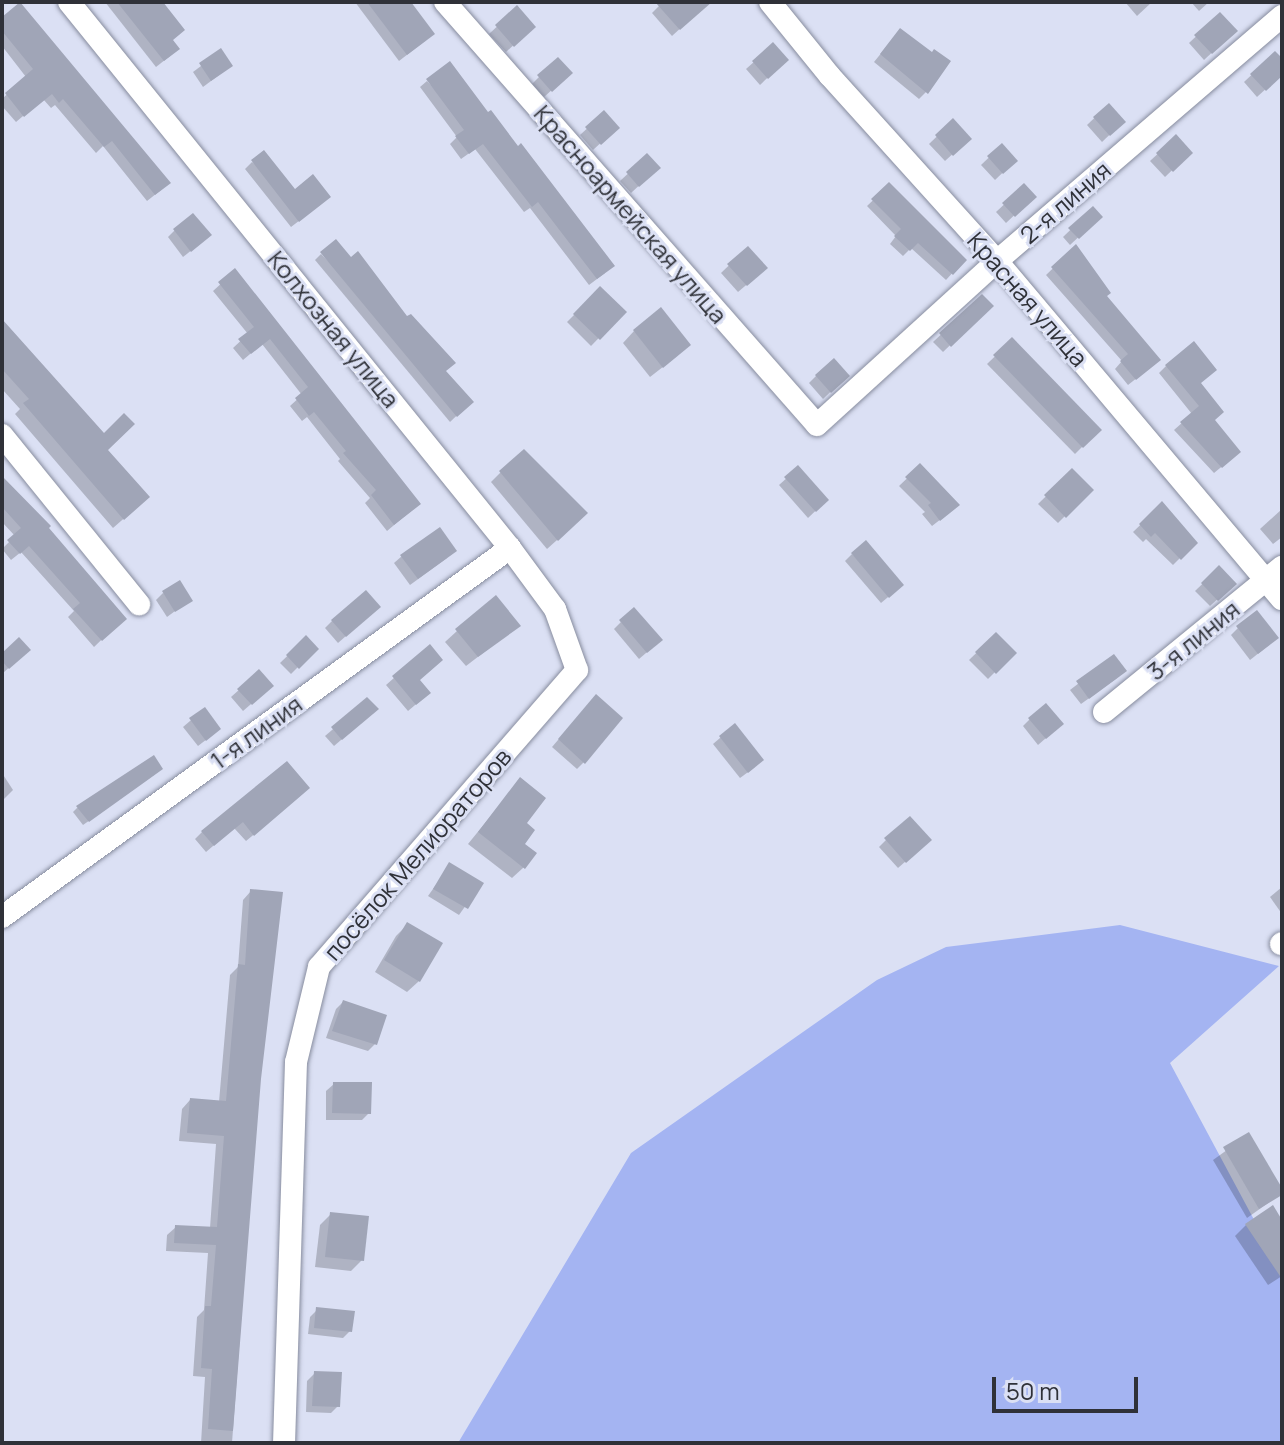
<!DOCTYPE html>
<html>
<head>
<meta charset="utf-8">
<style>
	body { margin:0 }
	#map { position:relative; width:1284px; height:1445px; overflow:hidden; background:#dbe0f4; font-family:Manrope,sans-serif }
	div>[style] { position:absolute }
	.green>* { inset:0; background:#a4b4f2 }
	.shadow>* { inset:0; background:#0003 }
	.building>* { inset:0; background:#a0a5b7 }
	.roads { filter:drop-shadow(0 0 2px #878c9e) drop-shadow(0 0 2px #878c9e) }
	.minor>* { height:22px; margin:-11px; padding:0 11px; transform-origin:11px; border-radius:11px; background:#fff }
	span { translate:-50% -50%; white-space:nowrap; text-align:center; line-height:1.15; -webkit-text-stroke:6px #dbe0f4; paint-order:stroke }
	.street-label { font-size:24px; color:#2f3138 }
	.frame { position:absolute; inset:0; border:4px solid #2f3138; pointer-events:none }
	.scale { position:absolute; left:992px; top:1377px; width:146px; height:36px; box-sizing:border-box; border:4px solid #2f3138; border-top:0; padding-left:10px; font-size:24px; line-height:28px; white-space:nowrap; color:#2f3138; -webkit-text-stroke:6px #dbe0f4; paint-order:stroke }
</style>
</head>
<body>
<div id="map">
	<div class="green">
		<i style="clip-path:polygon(1120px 925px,1279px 966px,1170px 1063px,1282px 1272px,1282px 1443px,458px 1443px,631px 1153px,877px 980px,946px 947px)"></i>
	</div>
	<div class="shadow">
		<i style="clip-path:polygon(105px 2px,145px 2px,170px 56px,156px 67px)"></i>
		<i style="clip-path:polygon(355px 2px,407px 2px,425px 41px,399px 61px)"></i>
		<i style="clip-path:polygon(663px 2px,698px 2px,696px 14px,672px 36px,652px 13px)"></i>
		<i style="clip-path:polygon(1125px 2px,1152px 2px,1137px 16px)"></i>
		<i style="clip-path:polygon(1191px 2px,1209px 2px,1199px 11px)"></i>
		<i style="clip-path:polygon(517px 8px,533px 27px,506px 52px,489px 34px)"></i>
		<i style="clip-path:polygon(1220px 14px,1235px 31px,1204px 60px,1189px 43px)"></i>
		<i style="clip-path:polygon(2px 20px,161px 190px,147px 201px,103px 146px,96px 153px,55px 105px,51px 108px,43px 99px,16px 122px,2px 106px,2px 99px,26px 77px,2px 46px)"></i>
		<i style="clip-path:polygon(900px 30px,931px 54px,926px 92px,919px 99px,874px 62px)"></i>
		<i style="clip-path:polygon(773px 45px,786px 60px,760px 85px,746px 69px)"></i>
		<i style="clip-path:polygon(221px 51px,231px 66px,203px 87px,193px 72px)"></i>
		<i style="clip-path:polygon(1275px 53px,1282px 61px,1282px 74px,1257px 97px,1244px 82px)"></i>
		<i style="clip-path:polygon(539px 77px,563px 80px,544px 97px,532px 84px)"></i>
		<i style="clip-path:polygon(427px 81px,605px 273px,589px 285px,530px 208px,524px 212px,475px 149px,461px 159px,450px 144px,457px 137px,420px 87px)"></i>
		<i style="clip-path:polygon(1108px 105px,1123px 122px,1102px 142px,1087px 125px)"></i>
		<i style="clip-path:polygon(604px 113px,617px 128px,593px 150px,580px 135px)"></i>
		<i style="clip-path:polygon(953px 121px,969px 139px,945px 161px,929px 144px)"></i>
		<i style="clip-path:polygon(1176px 137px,1190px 153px,1165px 177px,1150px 161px)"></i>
		<i style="clip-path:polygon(1002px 145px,1016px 160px,995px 180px,981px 165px)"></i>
		<i style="clip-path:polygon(647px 156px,658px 168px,631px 193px,620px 181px)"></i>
		<i style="clip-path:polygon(252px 162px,294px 192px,321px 204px,291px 227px,245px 169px)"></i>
		<i style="clip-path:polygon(889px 185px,964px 260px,946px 280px,911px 248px,903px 256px,890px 244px,896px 236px,867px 206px)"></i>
		<i style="clip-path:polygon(1024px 186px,1034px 197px,1006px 223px,996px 212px)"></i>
		<i style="clip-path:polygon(1092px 209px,1100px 217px,1070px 245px,1063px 237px)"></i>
		<i style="clip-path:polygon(175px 230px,202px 242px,183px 257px,168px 237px)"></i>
		<i style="clip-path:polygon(1075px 247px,1152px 366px,1128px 385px,1115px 369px,1122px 361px,1046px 275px)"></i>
		<i style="clip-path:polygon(747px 248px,758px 275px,738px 292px,721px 273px)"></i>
		<i style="clip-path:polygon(321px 254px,471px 402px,450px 422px,315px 260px)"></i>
		<i style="clip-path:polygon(235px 271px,412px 510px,387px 531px,365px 503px,370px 498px,338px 461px,340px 459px,307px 417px,302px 421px,290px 406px,302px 395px,262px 344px,243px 360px,233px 348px,248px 334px,213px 291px)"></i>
		<i style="clip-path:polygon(600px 289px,624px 312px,591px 346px,567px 322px)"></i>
		<i style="clip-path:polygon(982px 296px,991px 306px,943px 352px,933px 342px)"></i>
		<i style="clip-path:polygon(2px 322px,106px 450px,137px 507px,113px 528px,15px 414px,20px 409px,2px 389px)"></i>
		<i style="clip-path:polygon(634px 331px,677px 356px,650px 377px,623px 343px)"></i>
		<i style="clip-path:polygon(1012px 340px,1099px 430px,1075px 454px,987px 364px)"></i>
		<i style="clip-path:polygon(1166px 366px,1199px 384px,1231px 459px,1214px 473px,1174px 430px,1192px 414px,1159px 373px)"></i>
		<i style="clip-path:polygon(816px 376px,847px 376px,823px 399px,809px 383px)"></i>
		<i style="clip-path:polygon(920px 466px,950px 512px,932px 526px,922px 514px,925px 512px,899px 486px)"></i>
		<i style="clip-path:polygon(798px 468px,827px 500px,808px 518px,779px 485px)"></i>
		<i style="clip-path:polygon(1072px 471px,1091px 490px,1058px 523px,1038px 504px)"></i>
		<i style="clip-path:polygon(501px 472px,576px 523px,547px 549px,491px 482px)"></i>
		<i style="clip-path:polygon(2px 479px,124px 618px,94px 647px,68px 617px,74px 611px,21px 552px,11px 560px,2px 549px,15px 536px,2px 522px)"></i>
		<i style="clip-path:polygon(1162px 504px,1195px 543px,1173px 565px,1146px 539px,1143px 542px,1133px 532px)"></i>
		<i style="clip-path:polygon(1282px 509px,1282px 537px,1273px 544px,1260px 529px)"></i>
		<i style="clip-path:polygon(852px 554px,894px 592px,881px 603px,845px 561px)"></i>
		<i style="clip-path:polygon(402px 556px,447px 558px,410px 585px,394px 563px)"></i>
		<i style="clip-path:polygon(1219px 568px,1234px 584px,1210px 606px,1195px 591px)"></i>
		<i style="clip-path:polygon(163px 593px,190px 600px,167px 617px,156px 600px)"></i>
		<i style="clip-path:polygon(371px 614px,338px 643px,325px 628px,332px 621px)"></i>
		<i style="clip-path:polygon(621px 622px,653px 647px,639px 659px,614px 629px)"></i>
		<i style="clip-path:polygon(518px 626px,466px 666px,445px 642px,457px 631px)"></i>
		<i style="clip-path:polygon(1238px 628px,1269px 645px,1250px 660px,1231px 635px)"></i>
		<i style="clip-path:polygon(996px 634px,1014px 653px,988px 679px,969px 660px)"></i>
		<i style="clip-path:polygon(306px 638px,316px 649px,291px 674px,280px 663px)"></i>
		<i style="clip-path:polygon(429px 647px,418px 680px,421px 700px,408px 711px,386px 685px)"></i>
		<i style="clip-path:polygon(28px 650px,2px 674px,2px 656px)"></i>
		<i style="clip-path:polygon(1114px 656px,1117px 678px,1081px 704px,1070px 690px)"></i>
		<i style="clip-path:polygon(259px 672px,264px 693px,243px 711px,231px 697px)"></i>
		<i style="clip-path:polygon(367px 700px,369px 716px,334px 746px,325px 736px)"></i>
		<i style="clip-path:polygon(589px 704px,584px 762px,577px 769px,552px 747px)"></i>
		<i style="clip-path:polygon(204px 709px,211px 736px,198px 746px,183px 727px)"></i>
		<i style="clip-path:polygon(1030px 719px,1054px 731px,1038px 745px,1023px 726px)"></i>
		<i style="clip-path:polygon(734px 726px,755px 767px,740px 778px,713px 744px)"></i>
		<i style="clip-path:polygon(2px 773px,13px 790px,2px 801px)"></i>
		<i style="clip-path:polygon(155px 774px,83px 825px,73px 812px,77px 808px)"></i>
		<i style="clip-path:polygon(520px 780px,524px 867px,512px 878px,468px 844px)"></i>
		<i style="clip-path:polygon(301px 795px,246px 841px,234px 828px,206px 852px,195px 839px,202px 832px)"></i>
		<i style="clip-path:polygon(886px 840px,922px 847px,898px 868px,879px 847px)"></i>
		<i style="clip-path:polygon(450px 865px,481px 884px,459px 915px,428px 896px)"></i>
		<i style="clip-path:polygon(1282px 887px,1282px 914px,1270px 897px)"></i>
		<i style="clip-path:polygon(251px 891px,259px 1079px,232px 1443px,201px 1443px,205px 1377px,193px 1376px,197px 1317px,204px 1310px,208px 1253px,166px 1251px,167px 1235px,176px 1227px,210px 1228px,216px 1144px,179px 1141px,182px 1109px,190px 1100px,219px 1102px,230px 975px,238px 967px,243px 900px)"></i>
		<i style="clip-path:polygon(408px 924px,419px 981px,407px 992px,375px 972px,396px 936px)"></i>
		<i style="clip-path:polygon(343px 1002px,375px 1044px,368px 1051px,326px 1038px,336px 1009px)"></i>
		<i style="clip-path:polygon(334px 1084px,369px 1113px,362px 1120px,326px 1120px,326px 1091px)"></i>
		<i style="clip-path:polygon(1248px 1135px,1282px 1193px,1247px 1218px,1213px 1160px)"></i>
		<i style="clip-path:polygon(331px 1214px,362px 1260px,351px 1271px,315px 1267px,320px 1225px)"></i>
		<i style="clip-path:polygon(1282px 1223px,1282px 1276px,1268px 1285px,1235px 1236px,1246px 1225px)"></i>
		<i style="clip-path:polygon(317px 1310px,350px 1331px,343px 1338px,308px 1334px,310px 1317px)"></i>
		<i style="clip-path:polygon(315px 1373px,338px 1406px,331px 1413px,306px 1412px,307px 1381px)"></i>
	</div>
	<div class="building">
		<i style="clip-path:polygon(20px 2px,171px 183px,155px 195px,112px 141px,104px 147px,63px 99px,59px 103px,52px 94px,24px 117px,5px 93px,33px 69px,2px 31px,2px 17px)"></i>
		<i style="clip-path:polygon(117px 2px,163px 2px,185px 30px,173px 40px,180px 49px,164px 61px)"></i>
		<i style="clip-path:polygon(367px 2px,411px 2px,435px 34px,407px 55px)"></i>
		<i style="clip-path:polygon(655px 2px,712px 2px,680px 30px)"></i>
		<i style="clip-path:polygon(517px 5px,536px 27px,514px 47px,495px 25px)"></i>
		<i style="clip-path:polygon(1220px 12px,1238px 31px,1212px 54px,1194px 35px)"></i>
		<i style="clip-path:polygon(900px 28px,932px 52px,934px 49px,951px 61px,928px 94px,880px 54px)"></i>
		<i style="clip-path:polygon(773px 42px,789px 60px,768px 79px,752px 61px)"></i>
		<i style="clip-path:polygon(221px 48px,233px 66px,211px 81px,199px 63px)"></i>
		<i style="clip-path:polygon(1275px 51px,1282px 58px,1282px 76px,1266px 91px,1250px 74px)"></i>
		<i style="clip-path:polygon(558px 57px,573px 73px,552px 92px,537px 75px)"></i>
		<i style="clip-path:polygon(450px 61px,488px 112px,491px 110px,518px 146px,521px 143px,615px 266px,597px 279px,538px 202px,532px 207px,483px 144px,469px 154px,455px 136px,464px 130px,426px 79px)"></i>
		<i style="clip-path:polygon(1109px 103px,1126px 122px,1110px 136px,1093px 117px)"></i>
		<i style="clip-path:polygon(604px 110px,620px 128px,601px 145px,585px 127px)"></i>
		<i style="clip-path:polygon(953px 118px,972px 139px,953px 156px,935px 135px)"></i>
		<i style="clip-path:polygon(1176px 134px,1193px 153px,1173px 172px,1156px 153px)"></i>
		<i style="clip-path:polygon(1002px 143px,1018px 161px,1003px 174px,987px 156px)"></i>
		<i style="clip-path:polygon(264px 150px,295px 189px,313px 174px,331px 197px,299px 222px,251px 160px)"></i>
		<i style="clip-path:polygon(647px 153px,661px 168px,639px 187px,626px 172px)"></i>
		<i style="clip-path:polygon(889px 182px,967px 260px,953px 275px,918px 243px,910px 251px,894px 236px,901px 229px,871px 199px)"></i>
		<i style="clip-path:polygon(1024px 183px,1037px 197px,1015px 217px,1002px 203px)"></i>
		<i style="clip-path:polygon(1093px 206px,1103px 217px,1079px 239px,1068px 228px)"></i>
		<i style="clip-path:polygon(193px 213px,212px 235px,191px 252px,173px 229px)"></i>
		<i style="clip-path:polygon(336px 239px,351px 257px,358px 251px,407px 316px,411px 314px,456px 363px,446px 371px,474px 402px,457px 417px,320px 252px)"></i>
		<i style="clip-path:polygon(1076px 244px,1111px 293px,1107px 296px,1161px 360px,1136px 380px,1120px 361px,1128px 354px,1051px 267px)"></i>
		<i style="clip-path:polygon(748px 246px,768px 268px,747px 286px,727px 264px)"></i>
		<i style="clip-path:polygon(235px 268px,421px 504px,394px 525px,371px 495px,376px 490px,343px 453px,346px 451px,314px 412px,309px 416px,295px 398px,308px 387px,270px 339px,251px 354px,238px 339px,254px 327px,218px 282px)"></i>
		<i style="clip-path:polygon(600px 286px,627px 312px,600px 340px,573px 314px)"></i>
		<i style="clip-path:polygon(982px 294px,994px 306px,951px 347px,939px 333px)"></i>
		<i style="clip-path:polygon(661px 307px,691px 345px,663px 368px,633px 330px)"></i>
		<i style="clip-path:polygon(2px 319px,104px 433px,124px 413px,135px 424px,108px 450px,150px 497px,124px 520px,23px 403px,29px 399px,2px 369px)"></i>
		<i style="clip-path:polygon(1012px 337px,1102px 430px,1083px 448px,993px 355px)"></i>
		<i style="clip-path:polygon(1194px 341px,1217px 370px,1201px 383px,1224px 412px,1215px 420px,1241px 452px,1222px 468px,1180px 422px,1199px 406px,1165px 365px)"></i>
		<i style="clip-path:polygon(834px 358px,850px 376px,831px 393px,815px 375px)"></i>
		<i style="clip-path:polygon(524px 449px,588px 513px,558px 541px,499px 471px)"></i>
		<i style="clip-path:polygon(920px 463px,960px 505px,940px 521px,928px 505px,931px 503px,905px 477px)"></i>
		<i style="clip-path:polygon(798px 465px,829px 500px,816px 512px,784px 477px)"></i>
		<i style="clip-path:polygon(1072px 468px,1094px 490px,1066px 518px,1044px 495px)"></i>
		<i style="clip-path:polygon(2px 476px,51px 526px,49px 528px,127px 619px,102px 641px,73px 609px,80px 603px,29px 546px,20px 554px,7px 540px,21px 528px,2px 507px)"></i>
		<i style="clip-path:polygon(1162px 501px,1198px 543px,1181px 560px,1155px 533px,1151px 537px,1139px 524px)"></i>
		<i style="clip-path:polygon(440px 527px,457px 551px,418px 579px,400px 555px)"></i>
		<i style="clip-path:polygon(866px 540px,904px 585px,889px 598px,851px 553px)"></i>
		<i style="clip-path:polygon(1219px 565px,1237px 584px,1218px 601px,1201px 583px)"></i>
		<i style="clip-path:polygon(180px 580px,193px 601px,175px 612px,162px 591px)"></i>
		<i style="clip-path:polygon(366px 590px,381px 607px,346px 637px,331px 620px)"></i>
		<i style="clip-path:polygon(496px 595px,521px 626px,478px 657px,455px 629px)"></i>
		<i style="clip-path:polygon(634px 607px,663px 640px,647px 653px,619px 620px)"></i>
		<i style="clip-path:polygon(1257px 610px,1279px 638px,1258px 654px,1236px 626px)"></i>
		<i style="clip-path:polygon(996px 632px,1017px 653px,996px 674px,975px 652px)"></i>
		<i style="clip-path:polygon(306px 635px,319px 649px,299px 669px,286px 655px)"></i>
		<i style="clip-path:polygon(19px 637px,31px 650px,9px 669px,2px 661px,2px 653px)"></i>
		<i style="clip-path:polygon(430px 644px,443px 660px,420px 680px,431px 693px,416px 705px,392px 676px)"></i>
		<i style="clip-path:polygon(1114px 654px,1127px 671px,1089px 699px,1076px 681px)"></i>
		<i style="clip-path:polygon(259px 669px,274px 686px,252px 705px,237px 689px)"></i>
		<i style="clip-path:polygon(596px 694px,623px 718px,585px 764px,558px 739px)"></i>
		<i style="clip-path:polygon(367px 697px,379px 709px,342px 740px,331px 727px)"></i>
		<i style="clip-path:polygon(1046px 703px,1064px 724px,1046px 739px,1028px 718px)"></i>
		<i style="clip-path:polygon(205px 707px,221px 729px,206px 741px,189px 718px)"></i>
		<i style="clip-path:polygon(735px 723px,764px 760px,748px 773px,719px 736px)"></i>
		<i style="clip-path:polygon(154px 755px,163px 769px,89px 822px,76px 806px)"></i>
		<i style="clip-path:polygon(287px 761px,310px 788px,254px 836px,243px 822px,214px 846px,201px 831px)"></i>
		<i style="clip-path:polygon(520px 777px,546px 798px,527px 823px,535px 830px,525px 844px,537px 853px,525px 869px,478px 832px)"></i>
		<i style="clip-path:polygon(910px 816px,932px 840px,906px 863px,884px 838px)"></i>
		<i style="clip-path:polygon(449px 862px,484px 883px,468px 909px,433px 889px)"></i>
		<i style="clip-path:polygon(250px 889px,283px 892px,261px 1079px,233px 1431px,208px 1429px,212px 1369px,201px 1368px,205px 1306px,211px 1306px,216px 1245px,174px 1243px,175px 1225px,217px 1227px,224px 1136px,187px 1133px,190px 1098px,226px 1101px,238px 964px,245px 965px)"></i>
		<i style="clip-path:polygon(407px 922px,443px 943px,420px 982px,384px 960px)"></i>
		<i style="clip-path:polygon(343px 1000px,387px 1015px,377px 1045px,332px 1031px)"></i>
		<i style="clip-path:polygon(333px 1082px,372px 1082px,371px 1114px,332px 1113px)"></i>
		<i style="clip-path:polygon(1249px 1132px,1282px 1188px,1282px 1195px,1259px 1209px,1223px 1147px)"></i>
		<i style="clip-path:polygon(1273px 1205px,1282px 1220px,1282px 1279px,1245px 1224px)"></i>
		<i style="clip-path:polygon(330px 1212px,369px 1216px,364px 1261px,325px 1257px)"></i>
		<i style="clip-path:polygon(316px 1307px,355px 1311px,352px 1332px,314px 1328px)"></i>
		<i style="clip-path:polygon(314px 1371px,342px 1372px,340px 1407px,312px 1406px)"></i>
	</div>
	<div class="roads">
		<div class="minor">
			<i style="left:69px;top:2px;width:702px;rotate:51.07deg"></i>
			<i style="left:510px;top:548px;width:76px;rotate:53.6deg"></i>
			<i style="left:555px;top:609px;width:65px;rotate:70.2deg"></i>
			<i style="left:577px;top:670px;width:393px;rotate:131deg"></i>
			<i style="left:319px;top:967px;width:98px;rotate:103.6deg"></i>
			<i style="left:296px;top:1062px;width:381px;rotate:91.8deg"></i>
			<i style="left:445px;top:2px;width:563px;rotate:48.67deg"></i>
			<i style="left:817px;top:425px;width:244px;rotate:-42.3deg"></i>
			<i style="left:997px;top:261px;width:376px;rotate:-40.7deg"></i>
			<i style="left:770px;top:2px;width:95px;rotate:51deg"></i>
			<i style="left:830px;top:76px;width:249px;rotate:47.9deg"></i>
			<i style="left:997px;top:261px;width:442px;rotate:49.9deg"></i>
			<i style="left:2px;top:435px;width:218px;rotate:51deg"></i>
			<i style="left:1104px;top:712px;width:230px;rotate:-39.2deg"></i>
			<i style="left:2px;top:917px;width:628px;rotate:-35.99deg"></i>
			<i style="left:1281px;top:944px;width:1px;rotate:-45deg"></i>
		</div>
	</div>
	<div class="street-label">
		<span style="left:1065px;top:202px;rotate:-41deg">2-я линия</span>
		<span style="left:631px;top:214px;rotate:49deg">Красноармейская улица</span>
		<span style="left:1028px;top:299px;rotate:49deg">Красная улица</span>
		<span style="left:334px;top:329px;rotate:51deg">Колхозная улица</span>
		<span style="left:1193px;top:640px;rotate:-39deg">3-я линия</span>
		<span style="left:256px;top:732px;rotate:-36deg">1-я линия</span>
		<span style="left:417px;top:854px;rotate:-49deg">посёлок Мелиораторов</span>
	</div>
	<div class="frame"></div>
	<div class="scale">50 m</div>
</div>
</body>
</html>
